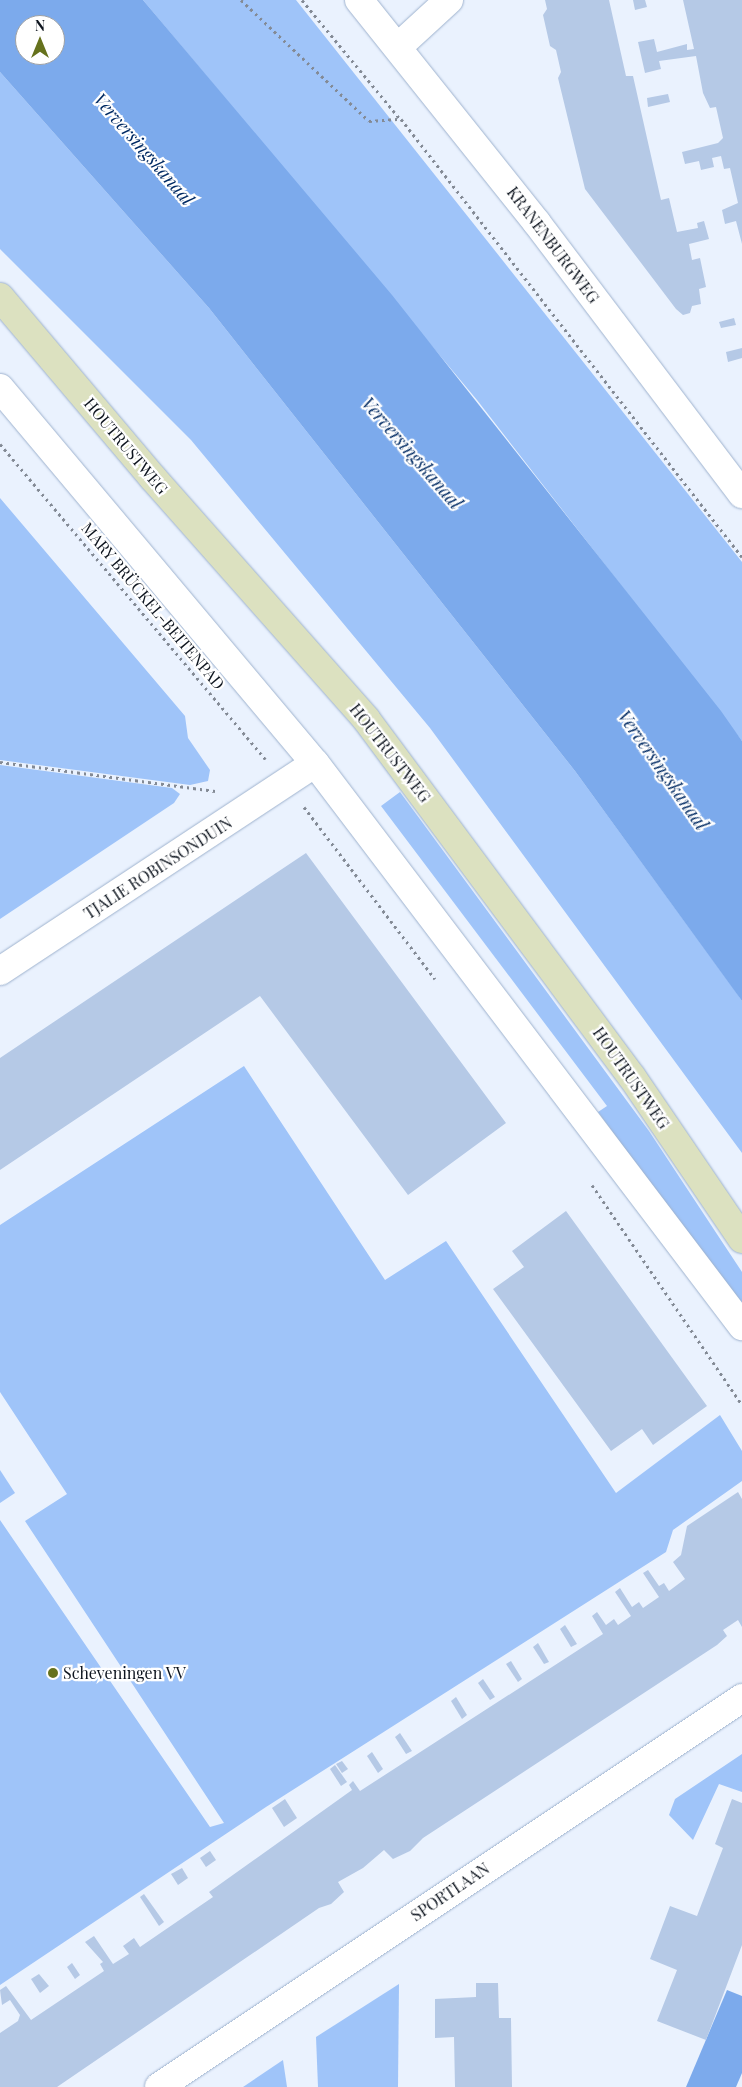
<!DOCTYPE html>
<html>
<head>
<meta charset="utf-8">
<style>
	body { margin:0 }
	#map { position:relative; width:742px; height:2087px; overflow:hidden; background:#eaf2fe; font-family:"Playfair Display",serif }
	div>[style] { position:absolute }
	.green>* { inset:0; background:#9fc4f9 }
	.water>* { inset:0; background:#7caaec }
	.building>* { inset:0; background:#b5c9e6 }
	.path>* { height:3px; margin-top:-1.5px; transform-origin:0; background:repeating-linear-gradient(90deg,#838a95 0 2.5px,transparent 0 6.5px) }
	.roads { filter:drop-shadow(0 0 1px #9eb2ce) drop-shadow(0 0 1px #9eb2ce) }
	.street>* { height:28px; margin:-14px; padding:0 14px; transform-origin:14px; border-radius:14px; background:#fff }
	.secondary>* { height:28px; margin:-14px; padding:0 14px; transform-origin:14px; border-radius:14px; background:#dce1c0 }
	.dots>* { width:14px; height:14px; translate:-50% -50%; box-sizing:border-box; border:2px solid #fff; border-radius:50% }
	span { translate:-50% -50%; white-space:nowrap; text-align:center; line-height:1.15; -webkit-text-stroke:4.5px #fff; paint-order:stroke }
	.street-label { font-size:16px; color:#0d141e }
	.poi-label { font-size:16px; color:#0d141e }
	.left { translate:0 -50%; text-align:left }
	.water-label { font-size:18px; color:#002a63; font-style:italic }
	.north { position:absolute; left:15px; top:15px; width:50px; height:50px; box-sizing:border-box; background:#fff; border:1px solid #9ea1a5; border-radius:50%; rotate:0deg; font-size:14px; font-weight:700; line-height:20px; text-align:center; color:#0d141e }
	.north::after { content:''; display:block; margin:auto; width:18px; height:22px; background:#66721d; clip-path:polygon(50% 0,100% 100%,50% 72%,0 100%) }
</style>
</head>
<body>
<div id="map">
	<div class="green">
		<i style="clip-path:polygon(143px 0,296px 0,742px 562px,742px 741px,477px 400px)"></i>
		<i style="clip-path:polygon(0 72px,209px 308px,575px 771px,736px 992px,742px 1001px,742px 1153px,430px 728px,191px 440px,0 249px)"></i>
		<i style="clip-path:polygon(0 498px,185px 716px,188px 738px,210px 770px,208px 781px,190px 785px,0 760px)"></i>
		<i style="clip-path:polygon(0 765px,172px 788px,180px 794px,174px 803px,0 919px)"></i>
		<i style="clip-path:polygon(400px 792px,649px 1131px,742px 1272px,742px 1310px,598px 1112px,607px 1106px,381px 806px)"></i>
		<i style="clip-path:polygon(244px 1066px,385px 1280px,446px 1241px,616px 1493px,720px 1415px,742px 1451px,742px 1481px,673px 1530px,666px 1552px,266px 1807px,0 1985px,0 1520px,210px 1827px,224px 1823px,25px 1521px,67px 1494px,0 1392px,0 1225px)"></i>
		<i style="clip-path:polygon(0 1470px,15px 1493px,0 1503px)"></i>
		<i style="clip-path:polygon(742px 1754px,742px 1792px,719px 1784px,693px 1840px,669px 1815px,675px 1799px)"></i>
		<i style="clip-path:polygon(399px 1984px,398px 2087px,318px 2087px,316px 2037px)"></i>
		<i style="clip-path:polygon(283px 2060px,287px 2087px,243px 2087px)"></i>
	</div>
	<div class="water">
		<i style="clip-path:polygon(evenodd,0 0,143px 0,392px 295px,721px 711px,742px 741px,742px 1001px,575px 771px,209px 308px,0 72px,0 0,25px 25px,55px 25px,55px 55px,25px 55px,25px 25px)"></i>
		<i style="clip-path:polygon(727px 1990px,742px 1996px,742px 2073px,736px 2087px,686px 2087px)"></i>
	</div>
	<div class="building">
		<i style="clip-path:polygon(545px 0,609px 0,626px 76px,633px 76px,661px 200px,669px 198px,677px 232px,698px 228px,697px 223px,704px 221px,709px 239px,689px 244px,692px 260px,700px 258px,706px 287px,699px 289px,701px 304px,692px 306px,690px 313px,683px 315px,676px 309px,585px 189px,558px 78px,561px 72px,556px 50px,550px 46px,543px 15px,547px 9px)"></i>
		<i style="clip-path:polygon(633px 0,645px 0,647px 7px,635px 10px)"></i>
		<i style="clip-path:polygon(683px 0,742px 0,742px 244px,736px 221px,725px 224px,722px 210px,738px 203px,730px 168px,724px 169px,721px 156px,712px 158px,714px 167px,701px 170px,699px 161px,685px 164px,682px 152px,718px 143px,723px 138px,716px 107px,710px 108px,703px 93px,696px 56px,659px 61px,661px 69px,645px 73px,638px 42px,654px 39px,657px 52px,687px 44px,687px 50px,694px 49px)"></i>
		<i style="clip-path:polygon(668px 94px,670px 102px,648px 107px,647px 98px)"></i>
		<i style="clip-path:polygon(734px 318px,736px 325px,721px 328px,719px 322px)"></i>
		<i style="clip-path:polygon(742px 348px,742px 358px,728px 362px,726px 352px)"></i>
		<i style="clip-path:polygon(306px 853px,506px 1123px,408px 1195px,260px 996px,0 1170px,0 1058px)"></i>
		<i style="clip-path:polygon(566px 1211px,707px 1406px,653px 1445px,642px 1429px,611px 1451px,493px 1289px,524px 1267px,512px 1251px)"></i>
		<i style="clip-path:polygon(738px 1492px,742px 1499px,742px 1627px,738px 1620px,723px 1630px,727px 1636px,717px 1645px,423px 1838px,410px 1851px,393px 1859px,384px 1850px,363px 1868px,338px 1882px,344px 1892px,331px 1904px,319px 1908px,57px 2087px,0 2087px,0 2033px,18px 2021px,20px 2015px,10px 2000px,2px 2005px,0 1990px,6px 1986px,31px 2020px,104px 1971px,100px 1964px,103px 1962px,85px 1942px,94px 1936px,113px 1964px,129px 1954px,123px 1946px,134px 1938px,140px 1947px,213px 1897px,209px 1892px,352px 1790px,349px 1785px,353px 1781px,360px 1791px,603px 1634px,592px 1616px,597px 1612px,606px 1625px,614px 1619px,618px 1625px,631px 1616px,615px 1592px,620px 1588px,632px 1607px,639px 1602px,643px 1608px,659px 1597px,643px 1573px,648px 1570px,659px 1586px,664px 1583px,669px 1591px,685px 1579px,673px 1562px,681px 1555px,687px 1526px)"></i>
		<i style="clip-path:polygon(565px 1625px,577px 1644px,571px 1647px,560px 1629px)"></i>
		<i style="clip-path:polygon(538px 1643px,549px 1662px,544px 1664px,533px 1647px)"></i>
		<i style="clip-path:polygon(511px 1661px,522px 1679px,518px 1682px,506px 1664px)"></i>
		<i style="clip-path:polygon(483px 1679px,495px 1697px,490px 1700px,478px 1683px)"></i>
		<i style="clip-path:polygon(456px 1697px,467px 1715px,462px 1719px,451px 1701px)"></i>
		<i style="clip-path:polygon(400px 1733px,412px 1751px,406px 1754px,395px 1737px)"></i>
		<i style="clip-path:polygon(372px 1752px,383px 1769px,378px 1773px,367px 1756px)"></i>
		<i style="clip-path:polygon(342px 1761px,348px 1769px,342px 1773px,336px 1764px)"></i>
		<i style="clip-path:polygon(335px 1765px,347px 1782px,341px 1786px,330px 1769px)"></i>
		<i style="clip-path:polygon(285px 1799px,297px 1818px,284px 1827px,272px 1808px)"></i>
		<i style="clip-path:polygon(732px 1799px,742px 1803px,742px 1945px,706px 2040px,657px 2021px,677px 1970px,650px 1959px,670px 1906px,697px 1916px,723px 1848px,715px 1844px)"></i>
		<i style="clip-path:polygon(210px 1851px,216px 1860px,206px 1867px,200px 1858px)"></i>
		<i style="clip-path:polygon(182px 1868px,188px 1878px,178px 1885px,171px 1874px)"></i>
		<i style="clip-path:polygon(144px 1894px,164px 1922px,159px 1926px,140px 1897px)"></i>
		<i style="clip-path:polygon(72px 1963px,80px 1975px,75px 1979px,67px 1967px)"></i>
		<i style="clip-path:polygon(39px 1974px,49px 1986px,40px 1993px,31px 1979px)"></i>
		<i style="clip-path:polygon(476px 1983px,498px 1983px,499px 2018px,511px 2018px,512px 2087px,455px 2087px,454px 2037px,435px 2038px,435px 1999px,476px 1997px)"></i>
	</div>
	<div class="path">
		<i style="left:241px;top:0;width:176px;rotate:43.4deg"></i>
		<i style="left:369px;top:121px;width:32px;rotate:-4deg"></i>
		<i style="left:401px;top:119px;width:555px;rotate:52.1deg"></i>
		<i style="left:302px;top:0;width:154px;rotate:50.5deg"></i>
		<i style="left:0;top:444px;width:412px;rotate:49.9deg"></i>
		<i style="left:0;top:762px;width:217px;rotate:7.7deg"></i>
		<i style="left:304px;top:807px;width:216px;rotate:52.7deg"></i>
		<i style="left:592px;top:1185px;width:266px;rotate:55.7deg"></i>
	</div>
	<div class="roads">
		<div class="street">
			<i style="left:359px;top:0;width:285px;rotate:51.4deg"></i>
			<i style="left:537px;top:223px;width:340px;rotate:52.9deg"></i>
			<i style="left:399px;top:46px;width:68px;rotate:-42.6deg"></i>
			<i style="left:0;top:388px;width:490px;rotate:50deg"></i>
			<i style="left:315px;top:763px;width:707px;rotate:52.82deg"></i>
			<i style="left:0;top:971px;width:377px;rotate:-33.4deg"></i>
			<i style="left:159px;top:2087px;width:701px;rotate:-33.71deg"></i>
		</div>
		<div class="secondary">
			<i style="left:0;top:297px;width:237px;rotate:49.8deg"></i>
			<i style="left:153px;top:478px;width:322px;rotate:48.5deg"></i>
			<i style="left:366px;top:719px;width:446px;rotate:53.4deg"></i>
			<i style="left:632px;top:1077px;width:196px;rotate:55.8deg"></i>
		</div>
	</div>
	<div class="dots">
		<i style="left:53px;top:1673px;background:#66721d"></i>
	</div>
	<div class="street-label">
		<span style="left:553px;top:245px;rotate:53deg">KRANENBURGWEG</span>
		<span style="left:126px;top:446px;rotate:50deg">HOUTRUSTWEG</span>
		<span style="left:153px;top:606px;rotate:50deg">MARY BRÜCKEL-BEITENPAD</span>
		<span style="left:390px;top:753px;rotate:52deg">HOUTRUSTWEG</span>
		<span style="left:158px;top:868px;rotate:-33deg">TJALIE ROBINSONDUIN</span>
		<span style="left:631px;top:1078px;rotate:55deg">HOUTRUSTWEG</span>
		<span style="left:450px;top:1892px;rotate:-34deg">SPORTLAAN</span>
	</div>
	<div class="poi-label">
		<span class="left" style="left:63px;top:1673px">Scheveningen VV</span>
	</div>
	<div class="water-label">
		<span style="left:144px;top:149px;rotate:49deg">Verversingskanaal</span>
		<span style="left:412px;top:453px;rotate:49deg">Verversingskanaal</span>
		<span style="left:663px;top:770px;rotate:55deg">Verversingskanaal</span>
	</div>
	<div class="north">N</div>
</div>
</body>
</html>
